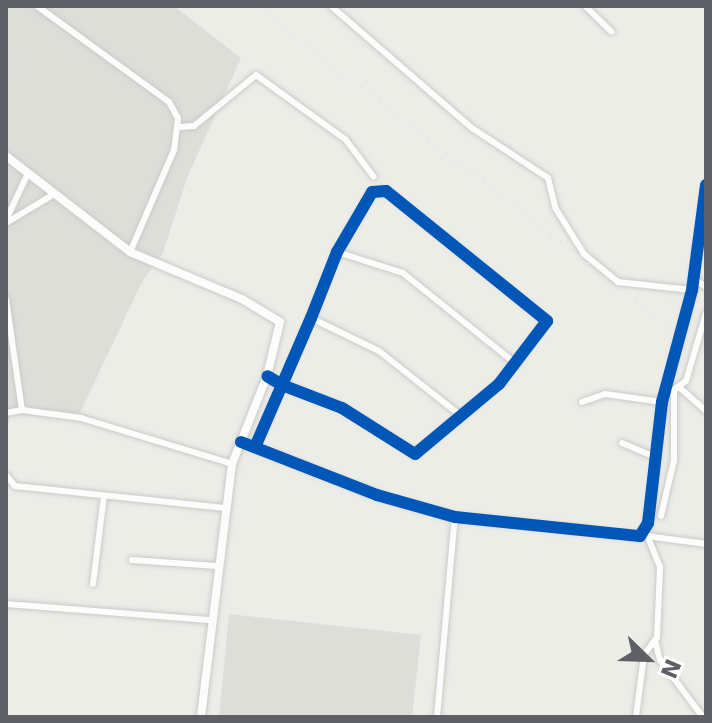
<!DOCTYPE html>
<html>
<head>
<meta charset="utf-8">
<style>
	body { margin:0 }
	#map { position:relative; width:712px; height:723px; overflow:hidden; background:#edede8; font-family:"DejaVu Sans",sans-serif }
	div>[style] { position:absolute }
	.industrial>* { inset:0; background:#deded9 }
	.roads { filter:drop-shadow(0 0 2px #cacac8) drop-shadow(0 0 2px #cacac8) }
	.minor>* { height:6px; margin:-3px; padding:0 3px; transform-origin:3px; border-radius:3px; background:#fcfcfc }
	.tertiary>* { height:7px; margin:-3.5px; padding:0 3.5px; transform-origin:3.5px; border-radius:3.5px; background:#fcfcfc }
	.secondary>* { height:8px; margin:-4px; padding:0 4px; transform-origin:4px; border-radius:4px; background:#fcfcfc }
	.rail>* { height:2px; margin-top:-1px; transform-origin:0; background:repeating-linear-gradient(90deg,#e4e4e3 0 2px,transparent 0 12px) }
	.cycleway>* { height:12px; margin:-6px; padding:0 6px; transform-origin:6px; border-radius:6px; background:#0057b8 }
	span { translate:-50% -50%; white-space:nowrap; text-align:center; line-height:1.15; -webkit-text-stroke:6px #fff; paint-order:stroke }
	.frame { position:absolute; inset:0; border:8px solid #5e6065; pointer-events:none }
	.north { position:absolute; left:608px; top:619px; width:80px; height:80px; -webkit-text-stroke:6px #fff; paint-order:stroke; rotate:113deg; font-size:22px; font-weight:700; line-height:32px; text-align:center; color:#5e6065 }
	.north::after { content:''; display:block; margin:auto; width:28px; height:36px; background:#5e6065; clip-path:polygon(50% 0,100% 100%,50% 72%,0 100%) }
</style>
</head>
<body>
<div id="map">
	<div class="industrial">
		<i style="clip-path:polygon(6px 6px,174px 6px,241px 58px,187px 178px,163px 253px,142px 282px,77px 419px,10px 414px,6px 440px)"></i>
		<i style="clip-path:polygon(229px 614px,421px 635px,412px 717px,219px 717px)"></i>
	</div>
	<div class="roads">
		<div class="minor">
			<i style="left:37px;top:6px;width:163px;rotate:36deg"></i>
			<i style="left:169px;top:102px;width:18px;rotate:61deg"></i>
			<i style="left:178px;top:118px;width:32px;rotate:97deg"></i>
			<i style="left:174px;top:150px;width:111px;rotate:113.3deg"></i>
			<i style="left:331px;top:6px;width:186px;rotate:40.9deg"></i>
			<i style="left:472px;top:128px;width:91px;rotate:33.3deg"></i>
			<i style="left:548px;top:178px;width:32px;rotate:76deg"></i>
			<i style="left:556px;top:209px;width:53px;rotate:58.1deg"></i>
			<i style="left:584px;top:254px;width:44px;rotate:39.5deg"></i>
			<i style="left:618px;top:282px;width:74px;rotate:6.2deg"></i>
			<i style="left:585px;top:6px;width:37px;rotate:44deg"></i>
			<i style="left:180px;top:127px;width:14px;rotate:-4deg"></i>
			<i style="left:194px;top:126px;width:80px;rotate:-39.4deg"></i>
			<i style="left:256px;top:75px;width:111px;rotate:35.8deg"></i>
			<i style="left:346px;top:140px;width:46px;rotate:52.9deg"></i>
			<i style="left:6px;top:220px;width:52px;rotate:-64.9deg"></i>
			<i style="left:6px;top:223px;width:56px;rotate:-31.1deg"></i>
			<i style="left:337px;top:252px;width:69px;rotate:17.7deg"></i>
			<i style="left:403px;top:273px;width:145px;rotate:38.8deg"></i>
			<i style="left:694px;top:279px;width:14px;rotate:34deg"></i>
			<i style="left:6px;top:299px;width:112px;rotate:81.8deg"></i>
			<i style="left:22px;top:410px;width:60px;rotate:7.7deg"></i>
			<i style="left:81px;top:418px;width:158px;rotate:16.9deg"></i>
			<i style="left:311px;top:318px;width:76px;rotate:25.9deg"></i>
			<i style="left:379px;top:351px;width:105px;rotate:38.4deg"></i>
			<i style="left:681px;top:389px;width:33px;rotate:41deg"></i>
			<i style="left:582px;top:402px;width:24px;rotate:-19deg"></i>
			<i style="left:605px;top:394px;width:58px;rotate:8deg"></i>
			<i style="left:6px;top:413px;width:16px;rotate:-11deg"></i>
			<i style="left:622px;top:443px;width:36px;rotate:23deg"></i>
			<i style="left:255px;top:447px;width:68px;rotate:-66.5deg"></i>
			<i style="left:282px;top:385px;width:73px;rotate:-66.6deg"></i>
			<i style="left:311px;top:318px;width:71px;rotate:-68.5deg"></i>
			<i style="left:337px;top:252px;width:69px;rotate:-59.7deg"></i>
			<i style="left:372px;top:192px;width:14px;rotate:-4deg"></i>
			<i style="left:386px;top:191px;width:207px;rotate:38.9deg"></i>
			<i style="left:547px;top:321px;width:79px;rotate:127.3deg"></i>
			<i style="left:499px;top:384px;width:109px;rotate:140.2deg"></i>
			<i style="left:415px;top:454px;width:86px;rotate:-147.8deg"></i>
			<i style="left:342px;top:408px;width:64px;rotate:-159deg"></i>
			<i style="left:282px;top:385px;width:17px;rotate:-149deg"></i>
			<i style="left:6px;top:475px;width:14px;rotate:51deg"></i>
			<i style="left:15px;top:486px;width:209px;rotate:6deg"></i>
			<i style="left:661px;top:516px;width:57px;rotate:-76.9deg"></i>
			<i style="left:674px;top:460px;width:70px;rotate:-90deg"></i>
			<i style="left:674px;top:390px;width:15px;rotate:-37deg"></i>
			<i style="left:686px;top:381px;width:71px;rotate:-73.6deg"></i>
			<i style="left:646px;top:536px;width:61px;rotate:7.6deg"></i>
			<i style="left:132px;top:560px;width:85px;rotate:4deg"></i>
			<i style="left:93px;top:584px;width:89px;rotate:-82.9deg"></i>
			<i style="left:6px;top:604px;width:206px;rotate:4.5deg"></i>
			<i style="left:655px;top:640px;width:21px;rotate:76deg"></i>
			<i style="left:660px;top:660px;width:71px;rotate:53deg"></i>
			<i style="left:437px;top:717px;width:201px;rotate:-84.9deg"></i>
			<i style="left:636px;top:717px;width:63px;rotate:-82.6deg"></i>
			<i style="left:644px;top:655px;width:22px;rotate:-54deg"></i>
			<i style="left:657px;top:637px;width:70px;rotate:-87.5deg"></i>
			<i style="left:660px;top:567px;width:32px;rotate:-112deg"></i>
		</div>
		<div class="tertiary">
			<i style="left:241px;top:442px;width:146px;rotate:21.3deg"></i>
			<i style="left:377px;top:495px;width:81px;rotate:15.8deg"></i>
			<i style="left:455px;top:517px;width:186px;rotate:5.9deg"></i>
			<i style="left:640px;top:536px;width:15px;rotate:-58deg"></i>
			<i style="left:648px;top:523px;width:122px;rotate:-83.4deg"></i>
			<i style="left:662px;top:402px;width:116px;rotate:-75deg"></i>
			<i style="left:692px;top:290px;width:106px;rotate:-82.4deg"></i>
		</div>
		<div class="secondary">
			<i style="left:6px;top:156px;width:157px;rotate:37.7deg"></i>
			<i style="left:130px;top:252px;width:121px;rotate:22.8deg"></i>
			<i style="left:242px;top:299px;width:44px;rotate:31.2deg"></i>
			<i style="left:280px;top:322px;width:56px;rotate:103.5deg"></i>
			<i style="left:267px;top:376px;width:95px;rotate:111.7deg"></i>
			<i style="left:232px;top:464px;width:255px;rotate:97deg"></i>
		</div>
	</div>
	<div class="rail">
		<i style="left:256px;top:6px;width:569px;rotate:37.72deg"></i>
		<i style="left:6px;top:56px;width:23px;rotate:40deg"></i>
	</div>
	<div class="cycleway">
		<i style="left:241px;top:442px;width:146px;rotate:21.3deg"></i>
		<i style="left:377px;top:495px;width:81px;rotate:15.8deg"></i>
		<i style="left:455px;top:517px;width:186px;rotate:5.9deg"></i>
		<i style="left:640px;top:536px;width:15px;rotate:-58deg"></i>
		<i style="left:648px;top:523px;width:122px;rotate:-83.4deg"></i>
		<i style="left:662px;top:402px;width:116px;rotate:-75deg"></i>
		<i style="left:692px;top:290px;width:106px;rotate:-82.4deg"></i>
		<i style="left:255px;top:447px;width:68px;rotate:-66.5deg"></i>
		<i style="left:282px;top:385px;width:73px;rotate:-66.6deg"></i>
		<i style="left:311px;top:318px;width:71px;rotate:-68.5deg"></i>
		<i style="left:337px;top:252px;width:69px;rotate:-59.7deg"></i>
		<i style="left:372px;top:192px;width:14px;rotate:-4deg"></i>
		<i style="left:386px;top:191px;width:207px;rotate:38.9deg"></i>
		<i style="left:547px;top:321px;width:79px;rotate:127.3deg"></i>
		<i style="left:499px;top:384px;width:109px;rotate:140.2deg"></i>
		<i style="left:415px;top:454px;width:86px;rotate:-147.8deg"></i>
		<i style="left:342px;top:408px;width:64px;rotate:-159deg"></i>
		<i style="left:282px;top:385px;width:17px;rotate:-149deg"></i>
	</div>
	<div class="frame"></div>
	<div class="north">N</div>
</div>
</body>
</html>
